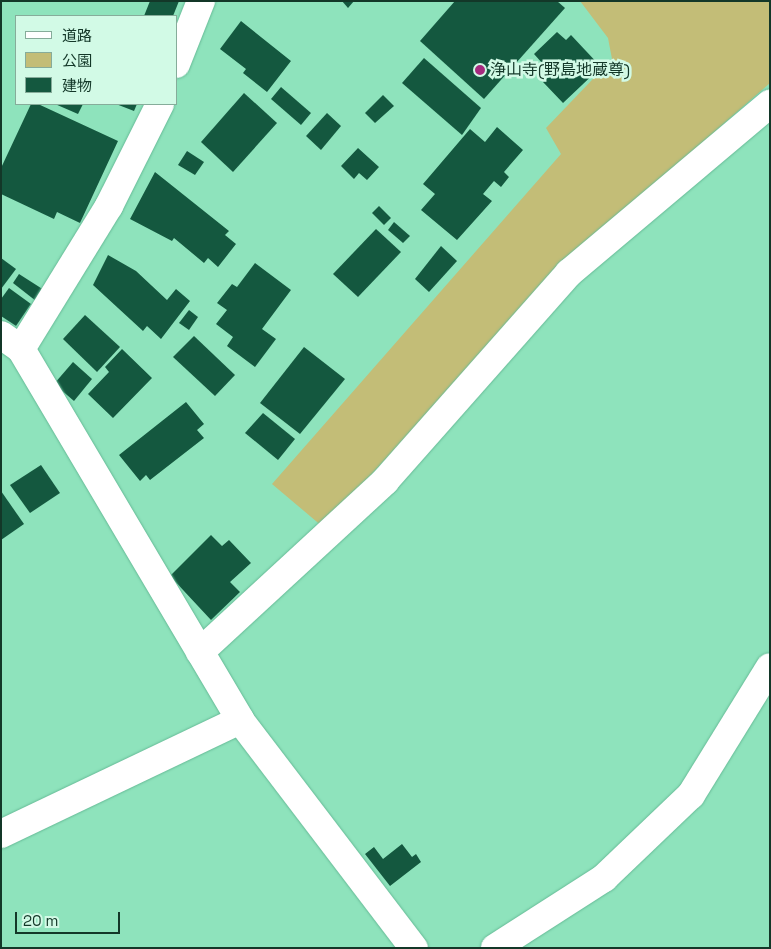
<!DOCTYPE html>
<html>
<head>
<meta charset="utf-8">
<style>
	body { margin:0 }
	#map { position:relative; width:771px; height:949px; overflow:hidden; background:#8ee3bc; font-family:"Space Grotesk","Noto Sans JP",sans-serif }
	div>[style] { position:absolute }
	.green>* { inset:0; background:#c3bd77 }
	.building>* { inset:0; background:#14583f }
	.roads { filter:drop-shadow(0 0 1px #66ba96) drop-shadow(0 0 1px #66ba96) }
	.minor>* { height:28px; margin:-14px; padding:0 14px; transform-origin:14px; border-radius:14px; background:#fff }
	.dots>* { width:14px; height:14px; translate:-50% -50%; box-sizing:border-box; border:2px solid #d2fae6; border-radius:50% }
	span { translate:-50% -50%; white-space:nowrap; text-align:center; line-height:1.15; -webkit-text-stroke:5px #d2fae6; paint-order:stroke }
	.poi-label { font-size:16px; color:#133728 }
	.left { translate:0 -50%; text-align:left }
	.frame { position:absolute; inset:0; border:2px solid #133728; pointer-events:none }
	.legend { position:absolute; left:15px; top:15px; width:162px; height:90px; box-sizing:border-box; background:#d2fae6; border:1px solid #86ac9a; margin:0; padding:6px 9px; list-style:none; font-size:15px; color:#133728 }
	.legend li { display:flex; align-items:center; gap:10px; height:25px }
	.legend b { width:25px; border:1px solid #86ac9a }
	.scale { position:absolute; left:15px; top:912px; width:105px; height:22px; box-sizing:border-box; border:2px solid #133728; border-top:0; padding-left:6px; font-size:15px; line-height:18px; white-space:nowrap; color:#133728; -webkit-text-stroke:4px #d2fae6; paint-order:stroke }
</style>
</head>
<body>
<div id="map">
	<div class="green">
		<i style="clip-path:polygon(580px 1px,770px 1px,770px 83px,670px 171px,438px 402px,323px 527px,272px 484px,561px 154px,546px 128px,612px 59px,608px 38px)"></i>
	</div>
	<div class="building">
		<i style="clip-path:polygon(150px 1px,179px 1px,173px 16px,144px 16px)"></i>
		<i style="clip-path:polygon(342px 1px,354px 1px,348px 8px)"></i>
		<i style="clip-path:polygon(455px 1px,557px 1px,565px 8px,484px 99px,420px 41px)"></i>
		<i style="clip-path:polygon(241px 21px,291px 61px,267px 92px,243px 73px,246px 69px,220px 49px)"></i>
		<i style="clip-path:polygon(557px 32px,566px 40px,571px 35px,601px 67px,563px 103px,543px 82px,552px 74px,534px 54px)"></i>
		<i style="clip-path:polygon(424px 58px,481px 108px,462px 135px,402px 83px)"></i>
		<i style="clip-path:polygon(281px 87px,311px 113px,301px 125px,271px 99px)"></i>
		<i style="clip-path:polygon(244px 93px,277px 123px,233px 172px,201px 142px)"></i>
		<i style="clip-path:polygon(383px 95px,394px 106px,375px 123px,365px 113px)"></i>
		<i style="clip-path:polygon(31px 104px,38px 104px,118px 141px,80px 223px,57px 212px,54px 219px,1px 194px,1px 168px)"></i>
		<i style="clip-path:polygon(55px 104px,83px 104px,78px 114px)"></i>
		<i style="clip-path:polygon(116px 104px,137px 104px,134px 111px)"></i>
		<i style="clip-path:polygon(327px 113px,341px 126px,321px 150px,306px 136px)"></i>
		<i style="clip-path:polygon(497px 127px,523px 150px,504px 172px,509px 177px,501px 187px,494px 181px,483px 194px,492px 201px,457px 240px,421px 210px,435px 194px,423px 184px,470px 129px,485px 142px)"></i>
		<i style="clip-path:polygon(358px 148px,379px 167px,367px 180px,359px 173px,354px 179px,341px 166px)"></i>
		<i style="clip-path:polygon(187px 151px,204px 162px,195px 175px,178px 165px)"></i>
		<i style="clip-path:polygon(155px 172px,229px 231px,225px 235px,236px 244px,218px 267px,208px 258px,204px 263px,174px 238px,172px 241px,130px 219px)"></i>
		<i style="clip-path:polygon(379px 206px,391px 218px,384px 225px,372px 213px)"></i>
		<i style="clip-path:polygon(394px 222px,410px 236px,403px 243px,388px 230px)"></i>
		<i style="clip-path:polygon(376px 229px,401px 252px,358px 297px,333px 274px)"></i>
		<i style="clip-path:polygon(441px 246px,457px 261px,429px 292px,415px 279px)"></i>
		<i style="clip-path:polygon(108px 255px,136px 271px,167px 300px,176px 289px,190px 301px,161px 339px,147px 326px,143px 331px,93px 285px)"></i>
		<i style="clip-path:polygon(1px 258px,16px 269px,1px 289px)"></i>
		<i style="clip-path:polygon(255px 263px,291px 290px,262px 329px,276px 339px,255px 367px,227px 346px,233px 337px,216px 324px,227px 310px,217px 303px,232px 284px,237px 287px)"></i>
		<i style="clip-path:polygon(19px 274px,44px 290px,36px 301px,13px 283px)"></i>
		<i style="clip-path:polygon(9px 288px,31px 304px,16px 326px,1px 316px,1px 299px)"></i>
		<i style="clip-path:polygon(189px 310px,198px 317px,189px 330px,179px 323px)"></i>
		<i style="clip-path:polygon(85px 315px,120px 347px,97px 372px,63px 339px)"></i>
		<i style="clip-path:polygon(194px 336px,235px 375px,215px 396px,173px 357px)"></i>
		<i style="clip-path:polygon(304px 347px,345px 379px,300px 434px,260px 403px)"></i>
		<i style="clip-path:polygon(122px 349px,152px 378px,113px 418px,88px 394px,109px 372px,105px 367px)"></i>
		<i style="clip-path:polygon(73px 362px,92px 379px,74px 401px,54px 384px)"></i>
		<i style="clip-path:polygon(186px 402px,204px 424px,197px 430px,204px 438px,150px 480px,146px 475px,140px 481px,119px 455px)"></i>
		<i style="clip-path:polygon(263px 413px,295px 439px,278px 460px,245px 433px)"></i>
		<i style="clip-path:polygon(41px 465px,60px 493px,30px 513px,10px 485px)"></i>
		<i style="clip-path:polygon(1px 491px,24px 524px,1px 540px)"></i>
		<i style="clip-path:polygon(211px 535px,222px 546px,229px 540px,251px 563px,230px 582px,240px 592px,211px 620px,170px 576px)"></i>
		<i style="clip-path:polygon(402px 844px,412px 857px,416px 854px,421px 862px,390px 886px,365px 854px,374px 847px,383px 859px)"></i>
	</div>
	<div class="roads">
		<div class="minor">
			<i style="left:176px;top:64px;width:68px;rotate:-68.4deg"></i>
			<i style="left:1px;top:335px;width:24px;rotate:35deg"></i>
			<i style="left:21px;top:349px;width:431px;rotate:59.4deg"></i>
			<i style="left:240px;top:720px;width:287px;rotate:52.7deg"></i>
			<i style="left:21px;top:349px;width:168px;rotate:-58.4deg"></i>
			<i style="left:109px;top:206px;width:114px;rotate:-63.4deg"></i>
			<i style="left:200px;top:652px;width:252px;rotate:-42.7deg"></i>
			<i style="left:385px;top:481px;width:278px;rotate:-48.5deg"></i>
			<i style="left:569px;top:273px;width:263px;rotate:-40.1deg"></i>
			<i style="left:1px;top:834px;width:265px;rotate:-25.5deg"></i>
			<i style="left:495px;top:948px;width:130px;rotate:-32.7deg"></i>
			<i style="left:604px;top:878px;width:120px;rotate:-43.7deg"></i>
			<i style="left:691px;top:795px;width:150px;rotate:-58.3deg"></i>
		</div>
	</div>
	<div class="dots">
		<i style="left:480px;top:70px;background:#a52a7e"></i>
	</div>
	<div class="poi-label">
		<span class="left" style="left:490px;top:70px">浄山寺(野島地蔵尊)</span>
	</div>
	<div class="frame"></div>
	<ul class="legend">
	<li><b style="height:6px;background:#fff"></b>道路</li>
	<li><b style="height:14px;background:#c3bd77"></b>公園</li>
	<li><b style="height:14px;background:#14583f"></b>建物</li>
	</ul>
	<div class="scale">20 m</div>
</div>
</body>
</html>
